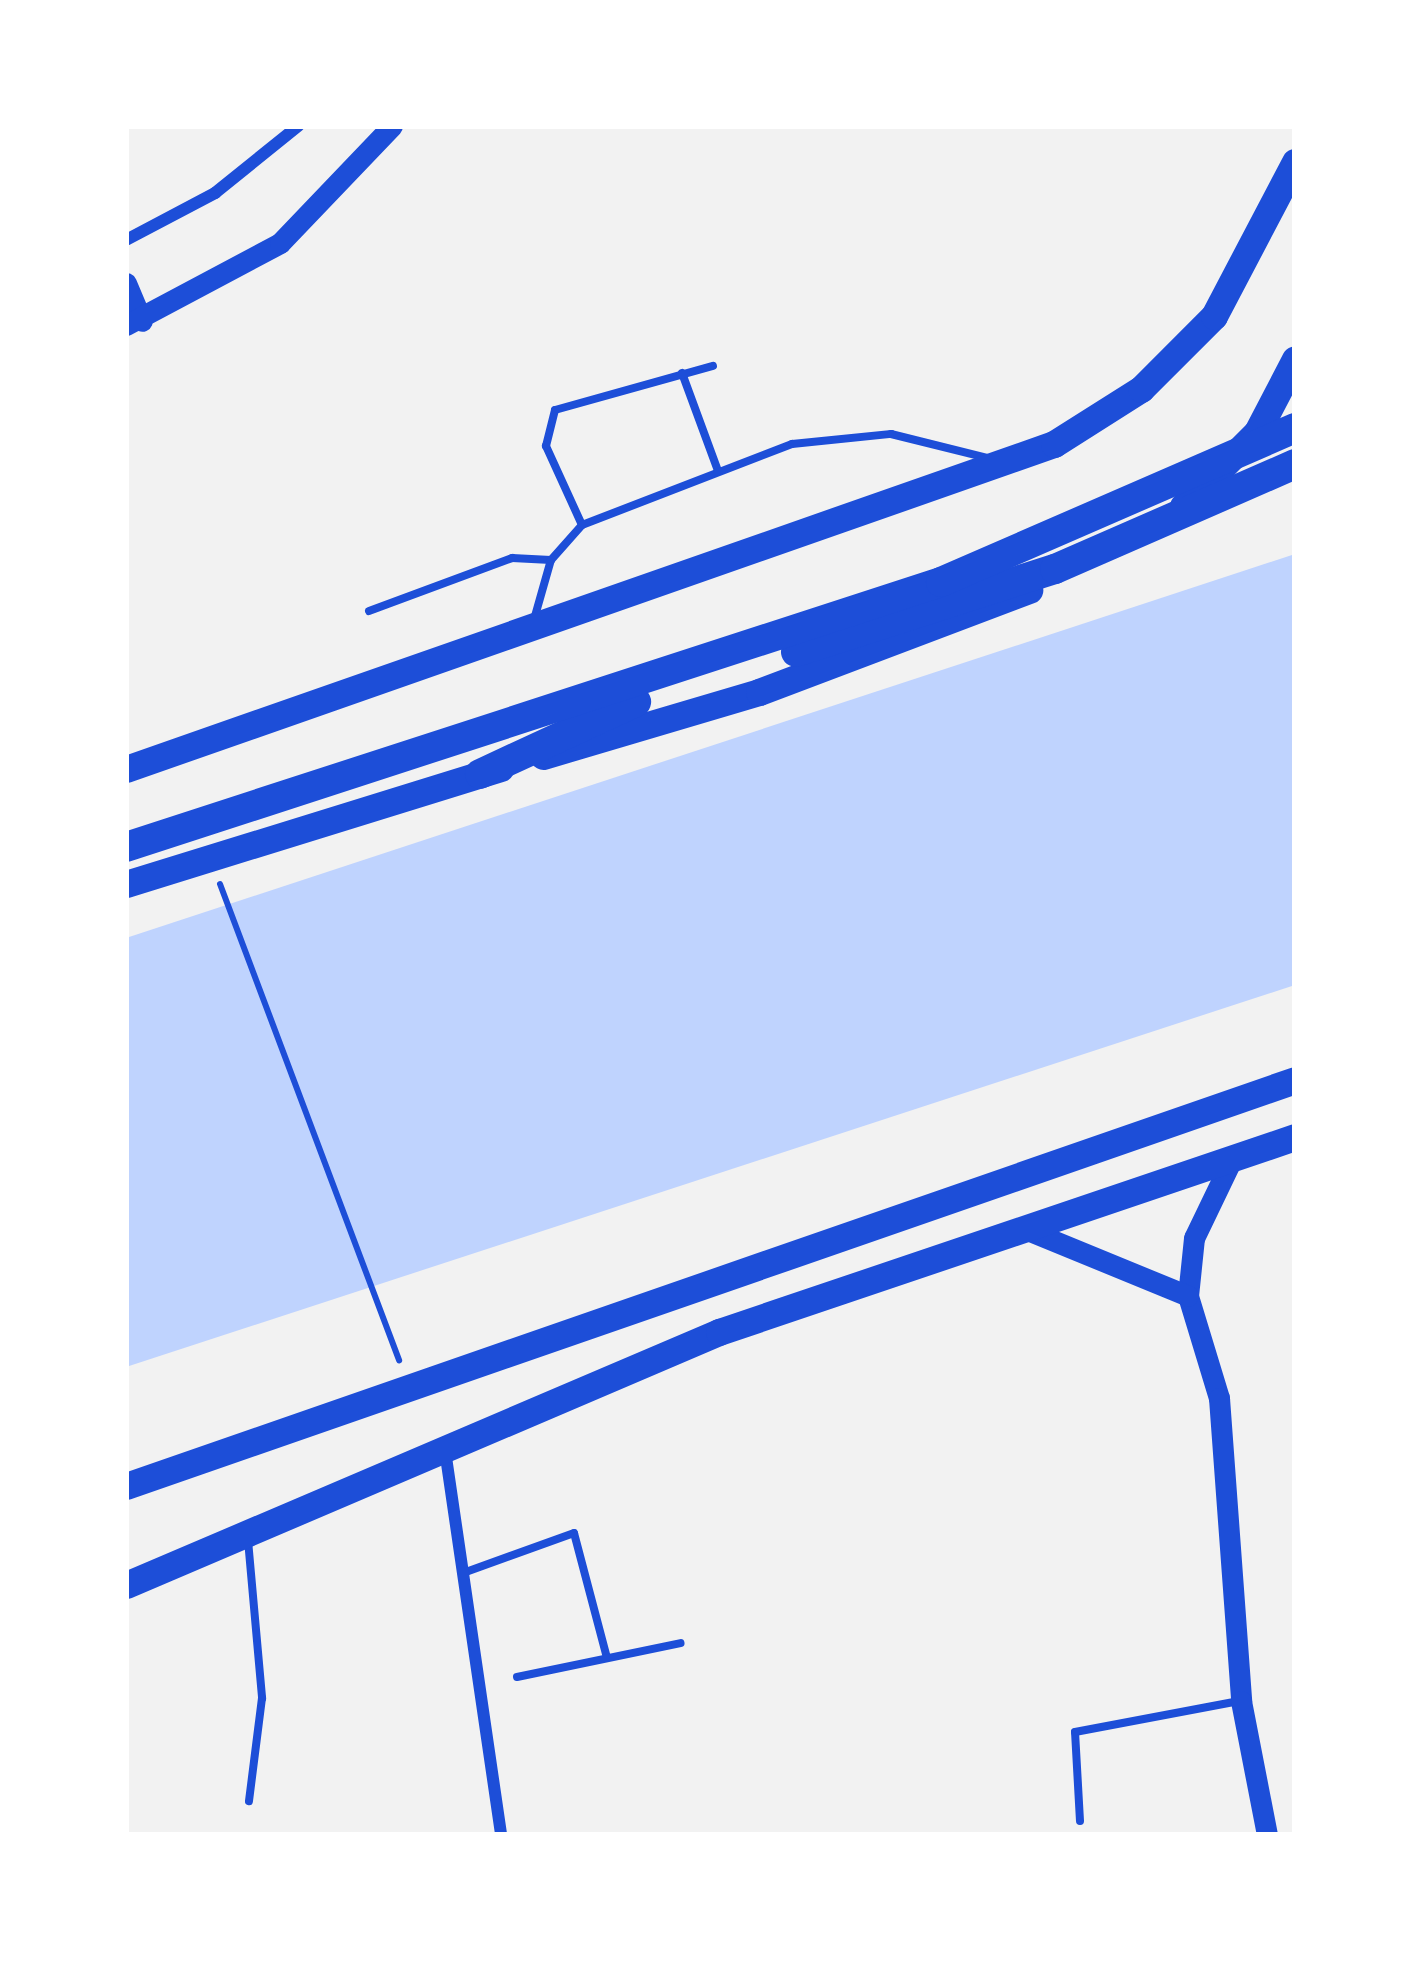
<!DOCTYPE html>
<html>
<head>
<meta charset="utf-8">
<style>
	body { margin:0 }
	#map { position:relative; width:1421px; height:1961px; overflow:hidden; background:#f2f2f2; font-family:Lora,serif }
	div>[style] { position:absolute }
	.water>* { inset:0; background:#bfd3fe }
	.path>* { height:6px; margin:-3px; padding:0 3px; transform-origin:3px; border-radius:3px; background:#1d4ed8 }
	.service>* { height:8px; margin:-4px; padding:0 4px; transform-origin:4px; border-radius:4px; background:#1d4ed8 }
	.minor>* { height:12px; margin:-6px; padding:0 6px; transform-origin:6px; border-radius:6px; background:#1d4ed8 }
	.tertiary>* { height:21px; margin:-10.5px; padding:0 10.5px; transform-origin:10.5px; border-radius:10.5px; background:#1d4ed8 }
	.primary>* { height:27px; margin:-13.5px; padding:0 13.5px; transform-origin:13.5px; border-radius:13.5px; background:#1d4ed8 }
	.motorway>* { height:30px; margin:-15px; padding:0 15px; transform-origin:15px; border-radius:15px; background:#1d4ed8 }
	span { translate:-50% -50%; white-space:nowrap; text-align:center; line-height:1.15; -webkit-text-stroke:12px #fff; paint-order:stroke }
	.frame { position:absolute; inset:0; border:129px solid #fff; pointer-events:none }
</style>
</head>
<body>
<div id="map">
	<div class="water">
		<i style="clip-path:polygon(1295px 554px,1295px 985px,126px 1367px,126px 938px)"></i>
	</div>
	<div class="path">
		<i style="left:220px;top:884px;width:509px;rotate:69.39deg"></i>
	</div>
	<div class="service">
		<i style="left:682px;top:373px;width:104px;rotate:69.8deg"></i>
		<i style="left:582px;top:525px;width:87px;rotate:-114.5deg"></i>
		<i style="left:546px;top:446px;width:37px;rotate:-76deg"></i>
		<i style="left:555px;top:410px;width:164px;rotate:-15.6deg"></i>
		<i style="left:369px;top:611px;width:153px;rotate:-20.3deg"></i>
		<i style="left:512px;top:558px;width:39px;rotate:3deg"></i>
		<i style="left:535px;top:616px;width:58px;rotate:-74.1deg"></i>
		<i style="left:551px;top:560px;width:47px;rotate:-48.5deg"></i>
		<i style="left:582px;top:525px;width:225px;rotate:-21.1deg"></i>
		<i style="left:792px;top:444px;width:100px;rotate:-5.8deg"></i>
		<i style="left:891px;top:434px;width:100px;rotate:13.9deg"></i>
		<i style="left:248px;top:1540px;width:159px;rotate:84.9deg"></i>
		<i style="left:262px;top:1698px;width:104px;rotate:97.2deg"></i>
		<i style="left:463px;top:1573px;width:118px;rotate:-19.8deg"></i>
		<i style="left:574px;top:1533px;width:129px;rotate:75.2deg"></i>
		<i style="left:517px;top:1677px;width:167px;rotate:-11.7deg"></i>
		<i style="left:1080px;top:1821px;width:89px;rotate:-93.2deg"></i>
		<i style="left:1075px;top:1732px;width:167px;rotate:-10.7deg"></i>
	</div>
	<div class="minor">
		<i style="left:126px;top:240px;width:101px;rotate:-27.8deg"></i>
		<i style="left:215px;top:193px;width:107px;rotate:-38.9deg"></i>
		<i style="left:445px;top:1450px;width:389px;rotate:81.7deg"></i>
	</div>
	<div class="tertiary">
		<i style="left:126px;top:283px;width:41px;rotate:67.2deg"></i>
		<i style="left:126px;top:325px;width:174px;rotate:-28deg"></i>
		<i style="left:280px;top:243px;width:162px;rotate:-46.3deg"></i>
		<i style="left:1233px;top:1157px;width:90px;rotate:115.7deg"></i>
		<i style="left:1194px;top:1238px;width:58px;rotate:95.9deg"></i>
		<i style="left:1188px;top:1296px;width:107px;rotate:73.1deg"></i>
		<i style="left:1219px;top:1398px;width:304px;rotate:85.8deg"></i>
		<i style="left:1241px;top:1701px;width:136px;rotate:79deg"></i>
		<i style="left:1025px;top:1229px;width:176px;rotate:22.3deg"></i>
	</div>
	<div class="primary">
		<i style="left:1183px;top:506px;width:105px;rotate:-45deg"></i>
		<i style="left:1257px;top:432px;width:82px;rotate:-62.5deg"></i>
		<i style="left:543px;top:756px;width:225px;rotate:-16.5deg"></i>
		<i style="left:759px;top:692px;width:289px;rotate:-20.7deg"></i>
		<i style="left:126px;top:769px;width:983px;rotate:-19.3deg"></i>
		<i style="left:1054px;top:444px;width:103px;rotate:-32.3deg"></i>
		<i style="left:1141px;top:389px;width:103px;rotate:-45deg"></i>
		<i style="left:1214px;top:316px;width:174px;rotate:-62.3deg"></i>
		<i style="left:126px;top:884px;width:392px;rotate:-17.2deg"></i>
		<i style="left:126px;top:1486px;width:1237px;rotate:-19.15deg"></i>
		<i style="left:126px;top:1585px;width:645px;rotate:-23.11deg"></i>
		<i style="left:719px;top:1332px;width:608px;rotate:-18.7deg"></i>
	</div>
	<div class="motorway">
		<i style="left:796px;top:652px;width:272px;rotate:-17.8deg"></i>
		<i style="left:1055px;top:569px;width:262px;rotate:-23.6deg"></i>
		<i style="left:480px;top:774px;width:172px;rotate:-24.8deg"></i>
		<i style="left:126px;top:847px;width:857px;rotate:-18.01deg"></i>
		<i style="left:941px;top:582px;width:386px;rotate:-23.5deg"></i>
	</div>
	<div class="frame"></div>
</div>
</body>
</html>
